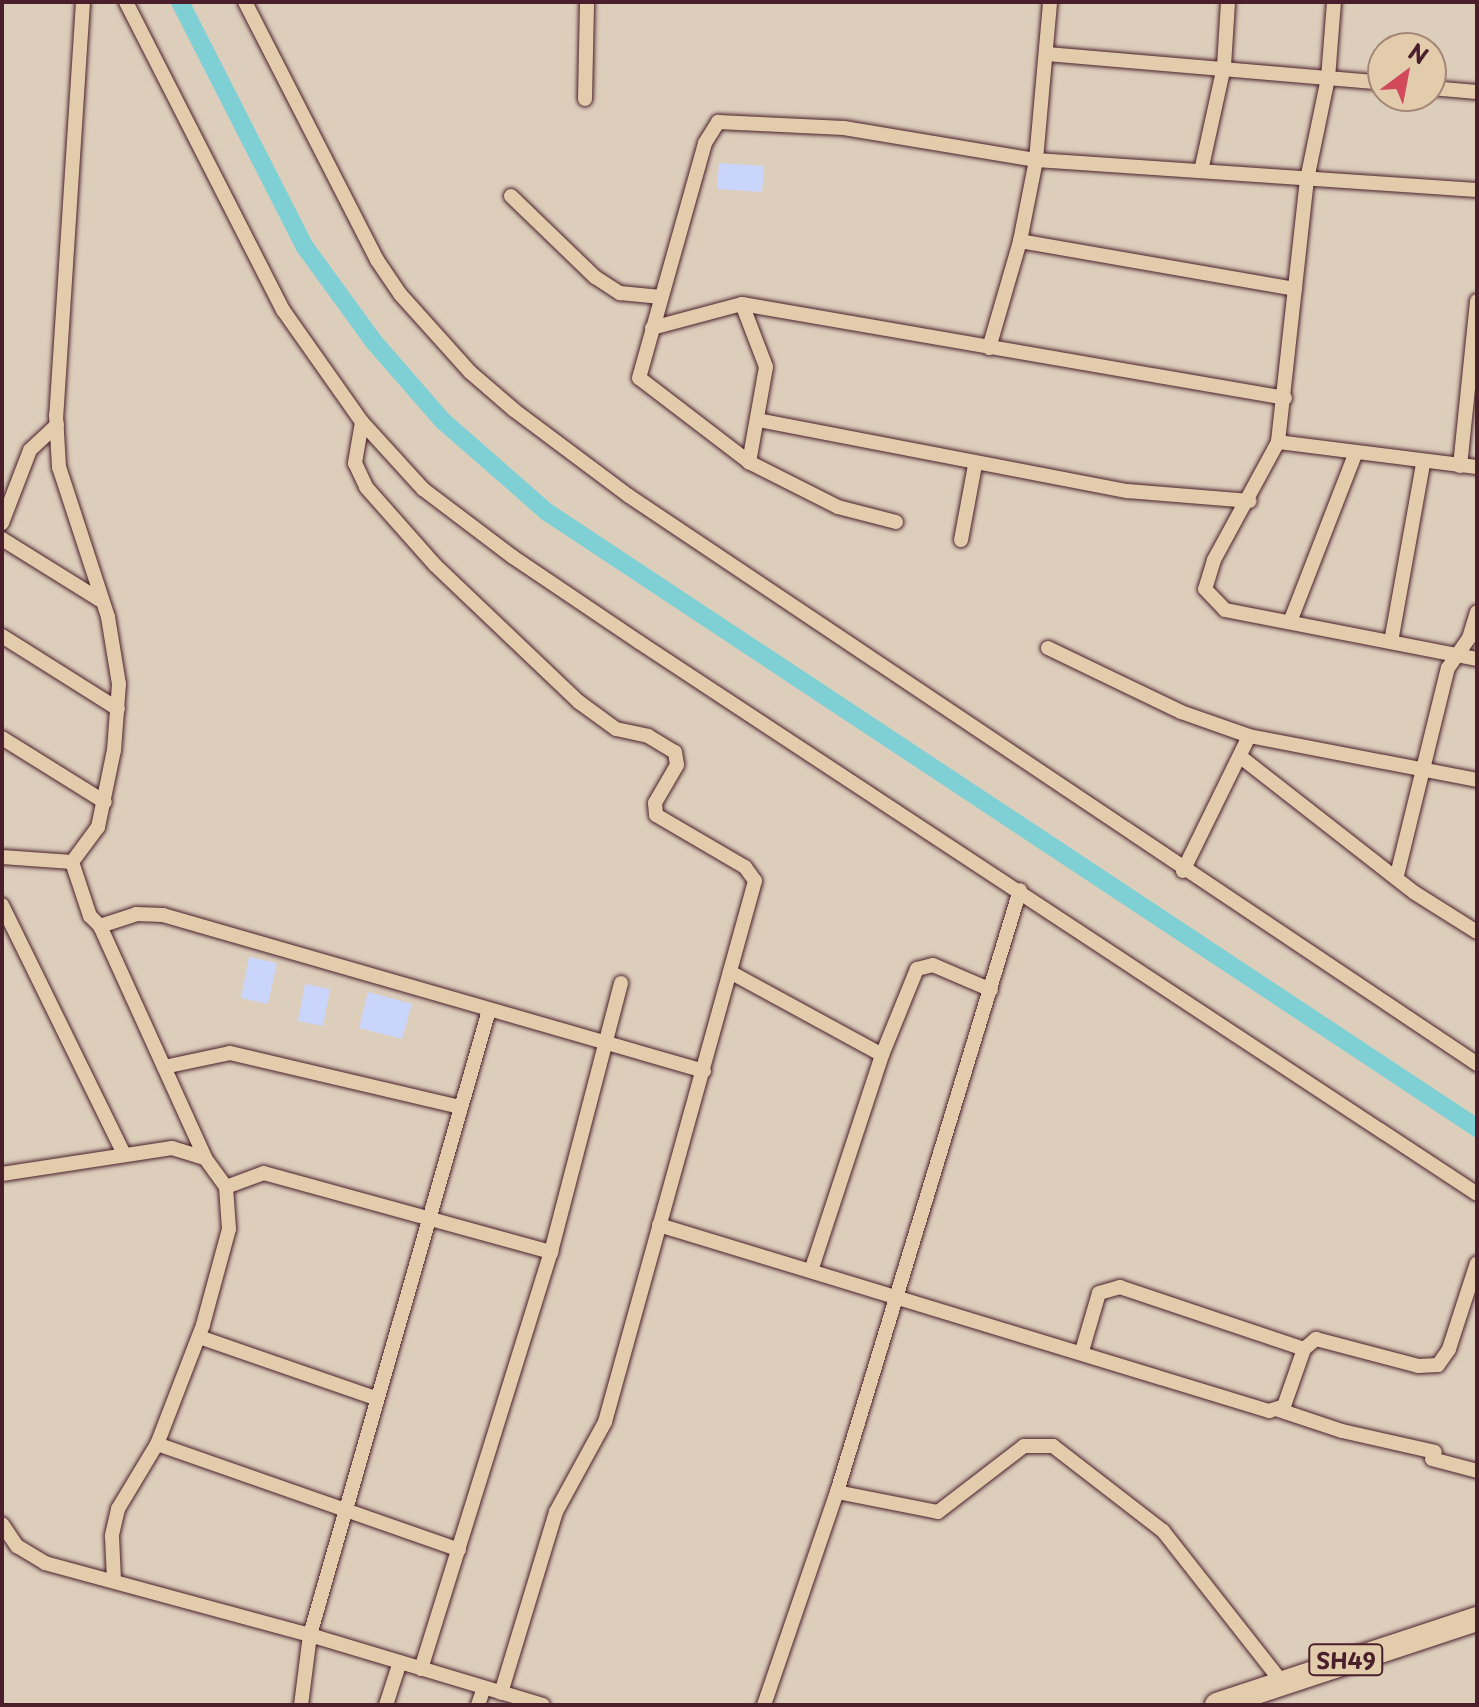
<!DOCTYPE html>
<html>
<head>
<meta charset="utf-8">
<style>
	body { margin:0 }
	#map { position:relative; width:1479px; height:1707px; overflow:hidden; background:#ddcebc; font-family:"Playpen Sans",sans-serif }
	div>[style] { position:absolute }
	.canal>* { height:18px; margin:-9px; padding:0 9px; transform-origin:9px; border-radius:9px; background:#7ed0d5 }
	.building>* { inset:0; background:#cad5fc }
	.roads { filter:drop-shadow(0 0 2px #4a1f2b) drop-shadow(0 0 2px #4a1f2b) }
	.minor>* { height:14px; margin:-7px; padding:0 7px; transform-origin:7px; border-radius:7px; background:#e2ccac }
	.primary>* { height:24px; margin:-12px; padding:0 12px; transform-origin:12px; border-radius:12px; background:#e2ccac }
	span { translate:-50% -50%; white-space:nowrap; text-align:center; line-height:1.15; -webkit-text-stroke:7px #e2ccac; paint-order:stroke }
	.shield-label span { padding:2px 6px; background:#e2ccac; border:2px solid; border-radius:6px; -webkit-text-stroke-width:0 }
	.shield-label { font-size:22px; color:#4a1f2b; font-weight:700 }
	.frame { position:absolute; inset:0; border:4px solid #4a1f2b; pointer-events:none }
	.north { position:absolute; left:1367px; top:32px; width:80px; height:80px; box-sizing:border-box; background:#e2ccac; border:2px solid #a58778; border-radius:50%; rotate:32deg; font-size:22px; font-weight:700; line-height:32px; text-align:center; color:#4a1f2b }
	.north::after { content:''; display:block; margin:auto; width:28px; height:36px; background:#d1495b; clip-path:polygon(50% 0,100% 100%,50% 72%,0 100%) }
</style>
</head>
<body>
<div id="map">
	<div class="canal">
		<i style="left:180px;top:2px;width:275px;rotate:63deg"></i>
		<i style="left:305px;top:247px;width:117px;rotate:54deg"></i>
		<i style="left:374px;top:342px;width:105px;rotate:48.9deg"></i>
		<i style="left:443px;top:421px;width:138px;rotate:41.2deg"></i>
		<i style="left:547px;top:512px;width:1116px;rotate:33.52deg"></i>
	</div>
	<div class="building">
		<i style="clip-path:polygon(719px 163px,764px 166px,762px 192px,717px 189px)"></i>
		<i style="clip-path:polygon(249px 957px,277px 963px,268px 1004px,241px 998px)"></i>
		<i style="clip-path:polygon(305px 984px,330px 989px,323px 1026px,298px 1021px)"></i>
		<i style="clip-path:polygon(368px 992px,412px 1004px,402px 1039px,359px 1028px)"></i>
	</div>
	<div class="roads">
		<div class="minor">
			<i style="left:83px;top:2px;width:414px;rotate:93.7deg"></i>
			<i style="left:56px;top:415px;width:52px;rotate:86.7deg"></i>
			<i style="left:59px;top:467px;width:158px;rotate:71.9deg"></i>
			<i style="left:108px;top:617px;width:68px;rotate:80.7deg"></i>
			<i style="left:119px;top:684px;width:66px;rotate:94.3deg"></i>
			<i style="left:114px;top:750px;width:79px;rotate:101.7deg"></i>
			<i style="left:98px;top:827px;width:44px;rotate:126.6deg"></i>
			<i style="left:72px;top:862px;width:57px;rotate:71.6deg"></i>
			<i style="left:90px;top:916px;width:14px;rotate:45deg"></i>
			<i style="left:100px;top:926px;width:38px;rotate:-18deg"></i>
			<i style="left:136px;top:914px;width:27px;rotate:2deg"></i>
			<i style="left:163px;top:915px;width:563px;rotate:16.09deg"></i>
			<i style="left:126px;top:2px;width:346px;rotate:63deg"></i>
			<i style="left:283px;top:310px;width:137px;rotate:54.8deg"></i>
			<i style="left:362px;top:422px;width:91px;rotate:47.7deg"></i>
			<i style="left:423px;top:489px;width:113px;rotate:37.1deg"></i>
			<i style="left:513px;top:557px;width:152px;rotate:34deg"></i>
			<i style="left:639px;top:642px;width:1003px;rotate:33.37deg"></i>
			<i style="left:245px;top:2px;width:290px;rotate:62.9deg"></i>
			<i style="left:377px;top:260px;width:41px;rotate:55.9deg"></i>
			<i style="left:400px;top:294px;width:105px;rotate:48.1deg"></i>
			<i style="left:470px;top:372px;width:58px;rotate:40.8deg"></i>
			<i style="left:514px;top:410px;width:144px;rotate:36.8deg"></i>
			<i style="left:629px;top:496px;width:1021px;rotate:33.81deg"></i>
			<i style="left:1334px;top:2px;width:76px;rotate:94.5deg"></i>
			<i style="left:1328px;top:78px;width:103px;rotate:101.7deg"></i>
			<i style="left:1307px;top:179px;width:265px;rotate:96.3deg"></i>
			<i style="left:1278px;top:442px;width:134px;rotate:118.5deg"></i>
			<i style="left:1214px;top:560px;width:30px;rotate:107deg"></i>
			<i style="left:1205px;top:589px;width:29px;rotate:46deg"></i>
			<i style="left:1225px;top:610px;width:257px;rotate:11deg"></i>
			<i style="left:1047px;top:54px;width:337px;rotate:4.9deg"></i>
			<i style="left:1431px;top:88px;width:46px;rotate:5deg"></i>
			<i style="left:585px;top:99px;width:97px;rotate:-88.8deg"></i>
			<i style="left:1201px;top:171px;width:107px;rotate:-77.6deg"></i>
			<i style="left:1224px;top:66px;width:64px;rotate:-86.4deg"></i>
			<i style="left:511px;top:196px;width:117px;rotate:44deg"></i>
			<i style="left:595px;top:277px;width:30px;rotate:33deg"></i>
			<i style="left:620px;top:293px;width:41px;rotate:5.6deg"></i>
			<i style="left:1020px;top:241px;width:279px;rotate:9.9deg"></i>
			<i style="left:742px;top:304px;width:67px;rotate:69.1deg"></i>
			<i style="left:766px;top:367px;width:97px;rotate:100.1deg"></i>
			<i style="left:652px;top:328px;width:93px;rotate:-14.9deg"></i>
			<i style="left:742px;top:304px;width:551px;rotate:9.82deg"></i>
			<i style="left:989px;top:348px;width:111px;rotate:-73.8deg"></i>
			<i style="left:1020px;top:241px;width:83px;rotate:-78.8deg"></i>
			<i style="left:1036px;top:160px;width:159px;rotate:-84.9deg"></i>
			<i style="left:758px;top:420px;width:377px;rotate:10.9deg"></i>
			<i style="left:1128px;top:491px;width:122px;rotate:4.7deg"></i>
			<i style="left:362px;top:422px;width:42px;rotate:99.7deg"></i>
			<i style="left:355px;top:463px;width:26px;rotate:65deg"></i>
			<i style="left:366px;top:487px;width:104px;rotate:48.5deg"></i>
			<i style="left:435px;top:565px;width:199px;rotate:43.6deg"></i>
			<i style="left:579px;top:702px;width:46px;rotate:36.1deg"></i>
			<i style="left:616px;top:729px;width:33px;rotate:12deg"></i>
			<i style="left:648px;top:736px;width:31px;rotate:31deg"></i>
			<i style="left:675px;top:752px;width:13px;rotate:81deg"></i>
			<i style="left:677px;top:765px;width:44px;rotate:120.1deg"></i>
			<i style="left:655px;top:803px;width:12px;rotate:85deg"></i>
			<i style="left:656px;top:815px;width:103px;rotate:30.3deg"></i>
			<i style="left:745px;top:867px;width:17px;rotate:54deg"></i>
			<i style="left:755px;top:881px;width:561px;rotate:105.5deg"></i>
			<i style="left:605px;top:1422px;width:102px;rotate:118.6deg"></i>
			<i style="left:556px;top:1512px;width:189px;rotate:106.9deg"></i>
			<i style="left:1278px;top:442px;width:201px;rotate:7.2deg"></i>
			<i style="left:1460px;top:466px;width:166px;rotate:-84.1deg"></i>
			<i style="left:896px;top:522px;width:60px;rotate:-165.5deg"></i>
			<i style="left:838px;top:507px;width:100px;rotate:-153.2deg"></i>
			<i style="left:749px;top:462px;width:138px;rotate:-142.6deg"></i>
			<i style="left:639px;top:378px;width:244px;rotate:-74.3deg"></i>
			<i style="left:705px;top:143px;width:25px;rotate:-58deg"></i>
			<i style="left:718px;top:122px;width:126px;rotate:2.7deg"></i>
			<i style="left:844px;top:128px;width:195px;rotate:9.5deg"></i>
			<i style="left:1036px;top:160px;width:442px;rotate:3.9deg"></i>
			<i style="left:2px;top:523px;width:78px;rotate:-69deg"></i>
			<i style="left:30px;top:450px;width:37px;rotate:-43deg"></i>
			<i style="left:2px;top:539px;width:115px;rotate:31.9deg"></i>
			<i style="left:961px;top:540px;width:76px;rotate:-79.4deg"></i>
			<i style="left:1290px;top:622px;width:180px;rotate:-68.8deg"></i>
			<i style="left:2px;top:636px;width:137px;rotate:32.2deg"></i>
			<i style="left:1391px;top:642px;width:181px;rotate:-79.8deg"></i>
			<i style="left:1048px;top:648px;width:148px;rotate:25.7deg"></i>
			<i style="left:1181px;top:712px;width:72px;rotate:19.4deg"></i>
			<i style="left:1249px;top:736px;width:232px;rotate:10.9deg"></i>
			<i style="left:2px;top:738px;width:121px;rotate:31.9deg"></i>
			<i style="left:1242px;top:758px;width:219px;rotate:38deg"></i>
			<i style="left:1415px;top:893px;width:73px;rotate:32.2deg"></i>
			<i style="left:2px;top:857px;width:70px;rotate:4.1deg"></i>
			<i style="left:1183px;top:871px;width:150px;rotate:-63.9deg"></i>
			<i style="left:1397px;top:875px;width:213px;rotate:-76.2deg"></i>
			<i style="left:1448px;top:668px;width:37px;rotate:-55deg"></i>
			<i style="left:1469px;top:638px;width:27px;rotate:-73deg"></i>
			<i style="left:2px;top:905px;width:277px;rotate:63.9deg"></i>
			<i style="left:100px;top:926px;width:255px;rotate:65.6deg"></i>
			<i style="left:730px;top:972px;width:173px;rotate:28.6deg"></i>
			<i style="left:489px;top:1010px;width:650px;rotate:105.98deg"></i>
			<i style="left:310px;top:1635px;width:243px;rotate:16.7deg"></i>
			<i style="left:164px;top:1067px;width:67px;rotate:-12deg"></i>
			<i style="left:230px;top:1053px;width:237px;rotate:13.2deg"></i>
			<i style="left:2px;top:1174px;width:172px;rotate:-8.7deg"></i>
			<i style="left:172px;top:1148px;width:34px;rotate:17deg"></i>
			<i style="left:205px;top:1158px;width:36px;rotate:54deg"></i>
			<i style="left:226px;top:1187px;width:42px;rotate:85.9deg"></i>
			<i style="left:229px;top:1229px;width:99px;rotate:105.2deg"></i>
			<i style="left:203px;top:1325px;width:128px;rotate:111.1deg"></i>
			<i style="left:157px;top:1444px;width:76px;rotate:121deg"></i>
			<i style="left:118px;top:1509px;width:28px;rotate:103deg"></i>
			<i style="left:112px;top:1536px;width:44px;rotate:87.4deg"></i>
			<i style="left:226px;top:1187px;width:40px;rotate:-20.2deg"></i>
			<i style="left:264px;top:1173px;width:298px;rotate:15.4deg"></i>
			<i style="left:659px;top:1225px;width:638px;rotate:16.96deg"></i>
			<i style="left:1269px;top:1411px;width:16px;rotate:-18deg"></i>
			<i style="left:1284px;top:1406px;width:60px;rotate:-70.7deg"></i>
			<i style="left:1304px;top:1349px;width:16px;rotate:-40deg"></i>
			<i style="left:1316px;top:1339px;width:106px;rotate:14.8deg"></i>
			<i style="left:1418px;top:1366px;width:20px;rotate:-3deg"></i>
			<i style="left:1438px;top:1365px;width:19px;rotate:-55deg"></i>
			<i style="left:1449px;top:1349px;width:90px;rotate:-72deg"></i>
			<i style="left:811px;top:1271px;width:227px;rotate:-71.8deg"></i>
			<i style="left:882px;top:1055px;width:93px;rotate:-67.9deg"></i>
			<i style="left:917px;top:969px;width:16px;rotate:-14deg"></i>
			<i style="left:933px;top:965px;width:63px;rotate:23.3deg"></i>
			<i style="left:199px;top:1337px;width:186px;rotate:19.1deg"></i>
			<i style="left:1082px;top:1351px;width:60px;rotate:-73.7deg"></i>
			<i style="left:1099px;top:1293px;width:22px;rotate:-16deg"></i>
			<i style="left:1120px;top:1287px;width:194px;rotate:18.6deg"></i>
			<i style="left:1279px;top:1410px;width:66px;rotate:18.4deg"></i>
			<i style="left:1342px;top:1431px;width:95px;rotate:12.7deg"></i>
			<i style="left:157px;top:1444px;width:320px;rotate:19.3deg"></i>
			<i style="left:1432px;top:1459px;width:47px;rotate:14.9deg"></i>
			<i style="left:837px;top:1492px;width:103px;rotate:11.2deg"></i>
			<i style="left:938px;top:1512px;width:108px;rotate:-37.5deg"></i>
			<i style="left:1024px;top:1446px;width:29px"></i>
			<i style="left:1053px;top:1446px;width:139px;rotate:37.7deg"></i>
			<i style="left:1163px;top:1531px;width:191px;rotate:51.8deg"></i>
			<i style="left:2px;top:1524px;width:27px;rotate:56deg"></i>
			<i style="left:17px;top:1546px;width:33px;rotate:31deg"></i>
			<i style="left:45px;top:1563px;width:275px;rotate:15.2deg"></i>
			<i style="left:310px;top:1635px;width:71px;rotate:97.3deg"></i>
			<i style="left:421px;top:1669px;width:437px;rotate:-72.7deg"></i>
			<i style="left:551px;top:1252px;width:278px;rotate:-75.4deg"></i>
			<i style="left:386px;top:1705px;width:45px;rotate:-72deg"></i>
			<i style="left:478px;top:1705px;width:18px;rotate:-71deg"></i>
			<i style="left:764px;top:1705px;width:225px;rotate:-71.1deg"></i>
			<i style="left:837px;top:1492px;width:629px;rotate:-73.09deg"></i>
		</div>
		<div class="primary">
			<i style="left:1217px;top:1705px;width:274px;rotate:-18.3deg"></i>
		</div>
	</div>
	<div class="shield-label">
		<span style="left:1346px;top:1660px">SH49</span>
	</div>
	<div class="frame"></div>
	<div class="north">N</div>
</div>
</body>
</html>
